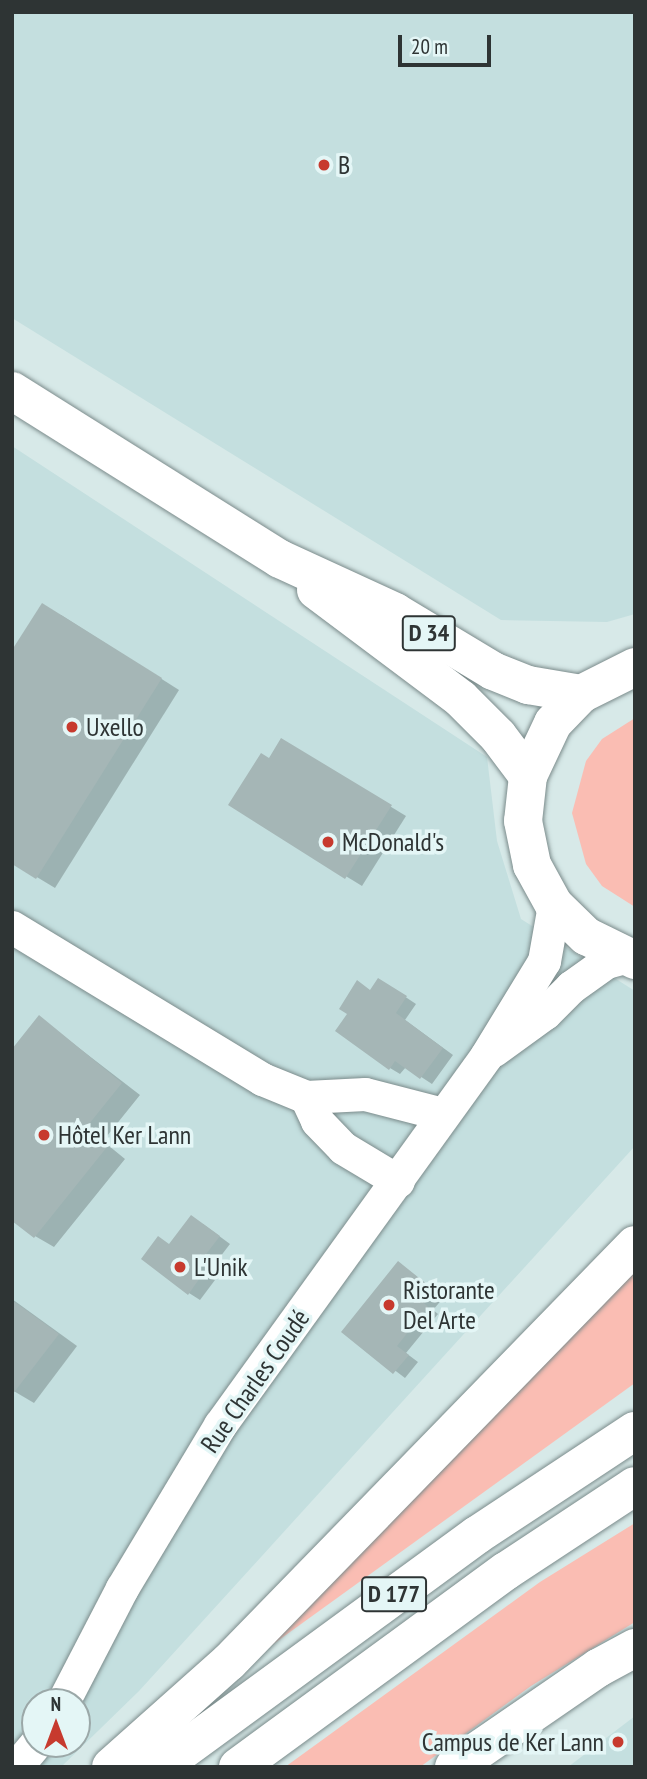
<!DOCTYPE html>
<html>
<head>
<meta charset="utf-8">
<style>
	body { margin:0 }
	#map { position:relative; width:647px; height:1779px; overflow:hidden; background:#d7e9e8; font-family:"PT Sans Narrow",sans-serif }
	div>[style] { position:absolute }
	.built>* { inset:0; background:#c4dfdf }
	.green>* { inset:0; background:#fabdb3 }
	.shadow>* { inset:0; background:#0003 }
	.building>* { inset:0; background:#a5b6b6 }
	.roads { filter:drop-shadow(0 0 2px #7b8b8b) drop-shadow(0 0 2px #7b8b8b) }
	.minor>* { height:33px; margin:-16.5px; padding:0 16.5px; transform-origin:16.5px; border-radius:16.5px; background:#fff }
	.primary>* { height:38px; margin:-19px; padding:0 19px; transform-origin:19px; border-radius:19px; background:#fff }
	.trunk>* { height:38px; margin:-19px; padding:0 19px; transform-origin:19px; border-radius:19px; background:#fff }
	.dots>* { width:19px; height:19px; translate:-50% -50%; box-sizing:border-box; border:4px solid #e4f6f6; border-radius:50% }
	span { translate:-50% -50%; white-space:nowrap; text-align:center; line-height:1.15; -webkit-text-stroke:7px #e4f6f6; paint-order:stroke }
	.shield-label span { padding:2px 5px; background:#e4f6f6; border:2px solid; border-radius:5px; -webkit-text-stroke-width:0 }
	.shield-label { font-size:24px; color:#2e3434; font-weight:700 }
	.poi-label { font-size:26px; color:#2e3434 }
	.left { translate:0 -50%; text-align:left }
	.right { translate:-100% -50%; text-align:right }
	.street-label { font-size:26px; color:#2e3434 }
	.frame { position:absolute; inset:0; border:14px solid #2e3434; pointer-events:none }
	.north { position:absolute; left:21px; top:1688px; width:70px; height:70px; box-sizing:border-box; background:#e4f6f6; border:2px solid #9ba8a8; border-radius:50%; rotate:0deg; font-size:19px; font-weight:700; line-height:28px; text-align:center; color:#2e3434 }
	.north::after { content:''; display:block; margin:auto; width:24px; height:32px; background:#c73a2e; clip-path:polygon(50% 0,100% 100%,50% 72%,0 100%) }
	.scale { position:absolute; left:398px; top:35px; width:93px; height:32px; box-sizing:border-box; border:4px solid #2e3434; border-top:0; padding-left:9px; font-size:21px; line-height:24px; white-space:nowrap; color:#2e3434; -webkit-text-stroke:5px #e4f6f6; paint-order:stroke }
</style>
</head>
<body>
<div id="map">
	<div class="built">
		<i style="clip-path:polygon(12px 12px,635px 12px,635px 614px,607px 622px,501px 620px,12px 318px)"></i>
		<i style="clip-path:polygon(evenodd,12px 446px,487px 757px,497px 841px,521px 919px,635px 991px,635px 1146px,139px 1691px,61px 1767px,12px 1767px,12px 446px,35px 1702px,77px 1702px,77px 1744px,35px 1744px,35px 1702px)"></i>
		<i style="clip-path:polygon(635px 1716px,635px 1767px,568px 1767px)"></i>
	</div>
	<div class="green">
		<i style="clip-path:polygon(635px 718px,635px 907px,602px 886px,586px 864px,572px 813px,586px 761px,602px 739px)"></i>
		<i style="clip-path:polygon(635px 1264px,635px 1383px,229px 1676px)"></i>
		<i style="clip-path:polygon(635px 1523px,635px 1622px,531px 1686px,420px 1767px,285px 1767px,540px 1582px)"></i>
	</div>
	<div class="shadow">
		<i style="clip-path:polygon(61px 615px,179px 690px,55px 888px,12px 862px)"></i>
		<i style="clip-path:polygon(298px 750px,406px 816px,362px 886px,230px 805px,270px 760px)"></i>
		<i style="clip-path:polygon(389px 986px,416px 1004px,405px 1020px,453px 1055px,432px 1084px,406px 1067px,400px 1074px,390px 1068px,371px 991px)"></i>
		<i style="clip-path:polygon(40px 1018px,140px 1095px,103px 1141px,125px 1159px,54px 1247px,35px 1236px)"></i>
		<i style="clip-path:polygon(203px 1224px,230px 1244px,207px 1274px,215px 1280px,200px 1300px,189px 1293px,170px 1245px)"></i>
		<i style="clip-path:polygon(398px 1263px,444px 1297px,433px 1310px,438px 1314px,406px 1353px,418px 1362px,405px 1378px,343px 1331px)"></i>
		<i style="clip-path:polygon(12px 1299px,77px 1346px,34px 1403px,12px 1390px)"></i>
	</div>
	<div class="building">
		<i style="clip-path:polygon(42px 603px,162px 678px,36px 879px,12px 864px,12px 650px)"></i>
		<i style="clip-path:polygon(281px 738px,392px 805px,345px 879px,228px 805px,261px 753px,269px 758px)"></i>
		<i style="clip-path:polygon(378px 978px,407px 996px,396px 1013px,443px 1048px,420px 1079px,395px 1061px,389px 1070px,335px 1031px,347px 1014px,339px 1009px,357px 980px,370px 990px)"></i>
		<i style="clip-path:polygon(39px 1015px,122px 1083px,85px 1129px,107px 1147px,34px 1238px,12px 1221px,12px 1049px)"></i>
		<i style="clip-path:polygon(191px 1215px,220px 1236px,197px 1266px,204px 1272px,188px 1295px,141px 1259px,158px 1236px,169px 1244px)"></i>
		<i style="clip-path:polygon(398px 1261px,434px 1290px,424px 1303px,428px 1307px,397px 1346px,409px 1355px,393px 1374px,341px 1332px)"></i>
		<i style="clip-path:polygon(12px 1300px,59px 1334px,12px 1395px)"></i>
	</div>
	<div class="roads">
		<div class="minor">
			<i style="left:12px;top:927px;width:293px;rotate:31.3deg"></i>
			<i style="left:262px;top:1079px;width:48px;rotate:22.2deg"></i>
			<i style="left:306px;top:1097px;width:59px;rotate:-2.9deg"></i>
			<i style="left:365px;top:1094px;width:81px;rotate:14.4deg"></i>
			<i style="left:494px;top:1050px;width:63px;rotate:-36deg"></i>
			<i style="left:545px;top:1013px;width:37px;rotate:-45deg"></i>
			<i style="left:571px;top:987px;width:43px;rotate:-35.5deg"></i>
			<i style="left:606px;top:962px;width:20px;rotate:-15deg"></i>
			<i style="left:306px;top:1097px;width:26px;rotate:65deg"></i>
			<i style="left:317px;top:1121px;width:37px;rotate:46deg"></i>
			<i style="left:343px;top:1148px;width:64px;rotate:31deg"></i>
			<i style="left:63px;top:1702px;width:128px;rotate:-62.6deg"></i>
			<i style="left:122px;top:1588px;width:190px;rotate:-59deg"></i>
			<i style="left:220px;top:1425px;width:455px;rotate:-54.2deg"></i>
			<i style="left:486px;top:1056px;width:111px;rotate:-58.6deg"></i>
			<i style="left:544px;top:961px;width:57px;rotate:-79.9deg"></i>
			<i style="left:16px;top:1767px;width:30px;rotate:-50deg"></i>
		</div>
		<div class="primary">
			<i style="left:12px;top:391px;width:316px;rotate:32.1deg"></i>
			<i style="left:280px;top:559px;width:127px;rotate:24.7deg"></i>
			<i style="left:395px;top:612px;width:114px;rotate:31deg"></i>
			<i style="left:493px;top:671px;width:38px;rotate:22deg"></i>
			<i style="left:528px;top:685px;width:54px;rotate:9.6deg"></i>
			<i style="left:316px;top:590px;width:181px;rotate:36.9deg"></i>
			<i style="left:461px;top:699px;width:52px;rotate:45deg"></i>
			<i style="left:498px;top:736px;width:50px;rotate:53.1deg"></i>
			<i style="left:635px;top:667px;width:60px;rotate:153.4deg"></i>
			<i style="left:581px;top:694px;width:40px;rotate:134deg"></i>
			<i style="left:553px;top:723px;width:59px;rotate:115.3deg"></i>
			<i style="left:528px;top:776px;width:45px;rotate:96.3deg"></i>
			<i style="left:523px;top:821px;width:45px;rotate:78.4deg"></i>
			<i style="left:532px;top:865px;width:46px;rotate:61.2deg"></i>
			<i style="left:554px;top:905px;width:45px;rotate:44.1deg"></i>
			<i style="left:586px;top:936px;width:55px;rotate:26.1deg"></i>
		</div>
		<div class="trunk">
			<i style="left:111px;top:1767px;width:158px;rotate:-41.7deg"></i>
			<i style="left:229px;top:1662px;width:582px;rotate:-45.77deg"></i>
			<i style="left:160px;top:1767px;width:393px;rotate:-36.2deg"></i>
			<i style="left:477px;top:1535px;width:189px;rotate:-33.4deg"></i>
			<i style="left:238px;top:1767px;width:332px;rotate:-36.2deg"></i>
			<i style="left:506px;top:1571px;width:154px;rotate:-33.4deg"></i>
			<i style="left:454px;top:1767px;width:175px;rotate:-34.5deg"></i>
			<i style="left:598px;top:1668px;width:42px;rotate:-28.4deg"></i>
		</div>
	</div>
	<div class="dots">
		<i style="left:324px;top:165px;background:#c73a2e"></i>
		<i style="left:72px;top:727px;background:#c73a2e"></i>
		<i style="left:328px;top:842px;background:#c73a2e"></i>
		<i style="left:44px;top:1135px;background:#c73a2e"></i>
		<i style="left:180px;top:1267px;background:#c73a2e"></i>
		<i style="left:389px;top:1305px;background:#c73a2e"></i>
		<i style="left:618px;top:1742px;background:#c73a2e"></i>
	</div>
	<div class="shield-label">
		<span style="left:429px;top:633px">D 34</span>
		<span style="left:394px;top:1594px">D 177</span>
	</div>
	<div class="poi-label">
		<span class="left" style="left:338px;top:165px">B</span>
		<span class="left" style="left:86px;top:727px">Uxello</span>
		<span class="left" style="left:342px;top:842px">McDonald's</span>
		<span class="left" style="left:58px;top:1135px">Hôtel Ker Lann</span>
		<span class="left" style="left:194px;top:1267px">L'Unik</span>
		<span class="left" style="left:403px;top:1305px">Ristorante<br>Del Arte</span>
		<span class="right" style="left:604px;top:1742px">Campus de Ker Lann</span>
	</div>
	<div class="street-label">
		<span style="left:255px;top:1381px;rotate:-55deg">Rue Charles Coudé</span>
	</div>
	<div class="frame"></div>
	<div class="north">N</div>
	<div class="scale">20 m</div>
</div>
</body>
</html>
